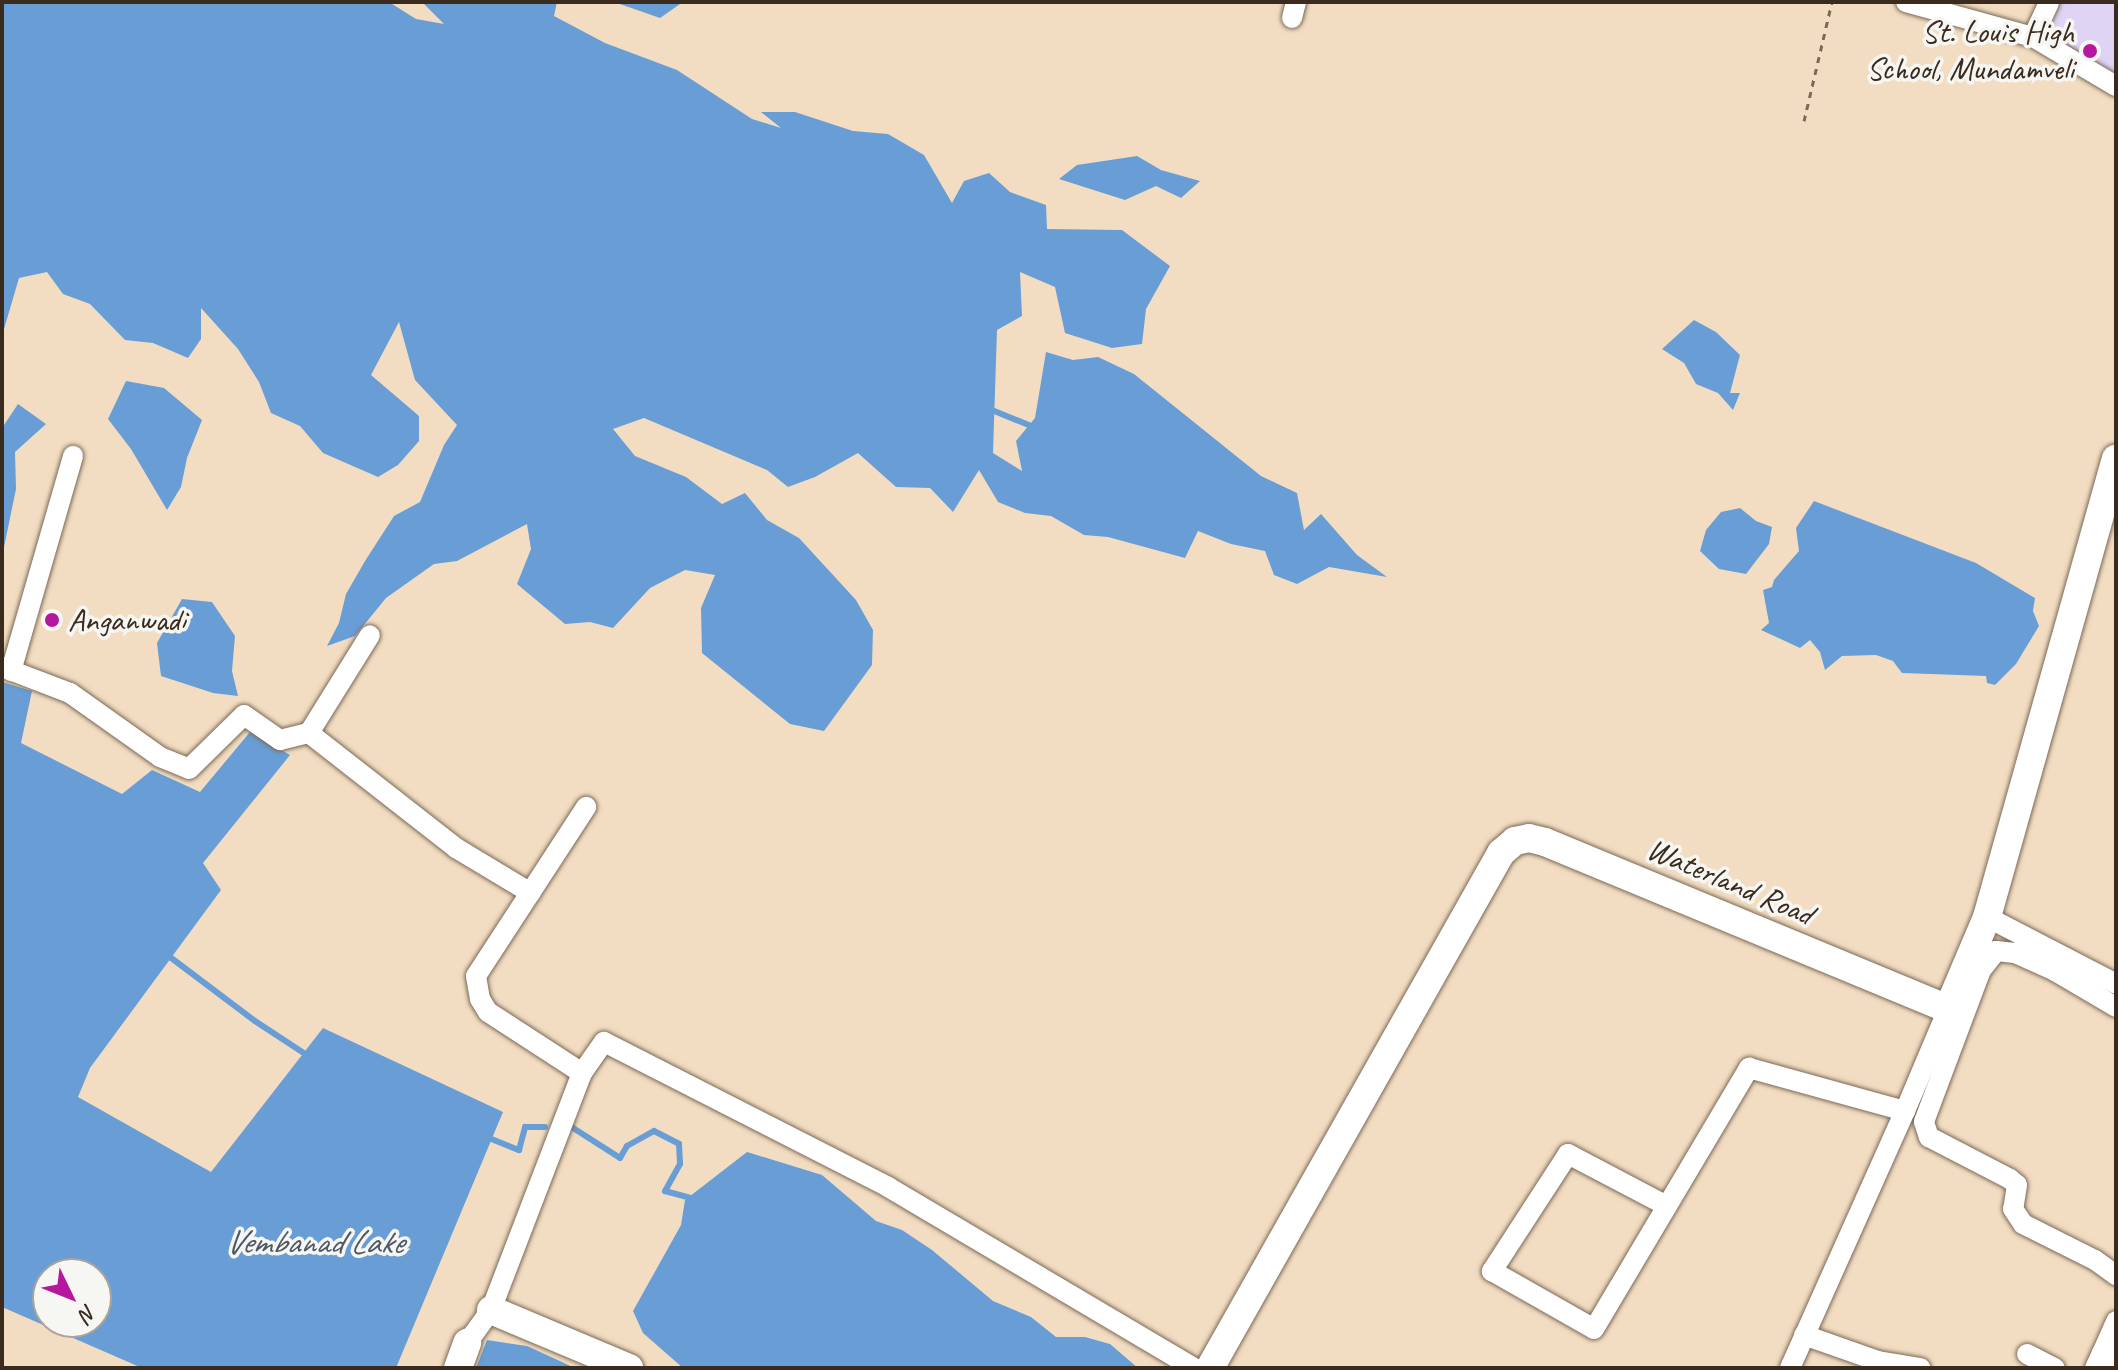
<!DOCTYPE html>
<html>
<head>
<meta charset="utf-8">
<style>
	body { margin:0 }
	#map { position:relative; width:2118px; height:1370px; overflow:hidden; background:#f3ddc2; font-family:Caveat,sans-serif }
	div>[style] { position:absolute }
	.built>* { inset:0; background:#e0d4f4 }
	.water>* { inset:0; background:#689ed5 }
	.stream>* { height:6px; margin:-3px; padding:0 3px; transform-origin:3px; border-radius:3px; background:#689ed5 }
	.path>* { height:3px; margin-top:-1.5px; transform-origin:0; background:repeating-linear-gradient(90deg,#7b6957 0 6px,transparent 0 12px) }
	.roads { filter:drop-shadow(0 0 2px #7b6957) drop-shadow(0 0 2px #7b6957) }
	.street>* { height:20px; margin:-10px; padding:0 10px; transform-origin:10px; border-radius:10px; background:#fff }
	.secondary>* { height:28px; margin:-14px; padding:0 14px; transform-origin:14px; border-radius:14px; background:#fff }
	.dots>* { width:22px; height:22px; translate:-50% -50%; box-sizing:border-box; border:4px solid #f6f6f2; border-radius:50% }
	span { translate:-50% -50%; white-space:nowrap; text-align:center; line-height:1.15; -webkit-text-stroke:7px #f6f6f2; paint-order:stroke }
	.poi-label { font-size:32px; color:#3b2a1e }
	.right { translate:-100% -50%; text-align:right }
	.left { translate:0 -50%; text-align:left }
	.street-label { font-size:32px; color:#3b2a1e }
	.water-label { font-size:34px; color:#4d5867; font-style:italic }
	.frame { position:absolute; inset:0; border:4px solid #3b2a1e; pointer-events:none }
	.north { position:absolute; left:32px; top:1258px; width:80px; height:80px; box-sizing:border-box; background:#f6f6f2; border:2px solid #aba49d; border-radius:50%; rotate:133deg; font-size:22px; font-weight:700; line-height:32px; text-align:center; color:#3b2a1e }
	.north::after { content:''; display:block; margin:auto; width:28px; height:36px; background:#b5179e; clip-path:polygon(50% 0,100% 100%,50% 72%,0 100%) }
</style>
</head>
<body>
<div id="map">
	<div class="built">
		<i style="clip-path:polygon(2050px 2px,2116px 2px,2116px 69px,2109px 78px,2035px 34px)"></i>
	</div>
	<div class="water">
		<i style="clip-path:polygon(2px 2px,389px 2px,416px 19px,444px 24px,422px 2px,557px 2px,554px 16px,605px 43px,677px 70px,752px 119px,781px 128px,761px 112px,795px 112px,853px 131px,888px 134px,924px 155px,952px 203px,964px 181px,989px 173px,1010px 192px,1046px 205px,1047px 229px,1122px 230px,1170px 266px,1146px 309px,1142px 344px,1112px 348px,1065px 333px,1055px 287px,1020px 272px,1022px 316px,997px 330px,993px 453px,1022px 471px,1016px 441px,1035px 418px,1046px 352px,1073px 360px,1098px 357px,1134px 374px,1261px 476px,1297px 493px,1304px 530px,1321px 514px,1357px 555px,1387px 577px,1329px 567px,1297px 584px,1274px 575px,1265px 551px,1231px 544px,1198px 531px,1185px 558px,1108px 537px,1084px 535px,1051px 516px,1025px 513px,998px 502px,979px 470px,953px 512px,930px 488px,896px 487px,858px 453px,815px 477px,788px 487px,767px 470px,644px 418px,613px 429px,635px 456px,686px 477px,722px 504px,745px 493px,767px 520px,799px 538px,856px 600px,873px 630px,872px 665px,824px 731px,790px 724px,702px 653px,701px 608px,715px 575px,685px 570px,650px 588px,613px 628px,590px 622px,565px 624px,517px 584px,531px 549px,527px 524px,457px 561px,434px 564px,386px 598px,355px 636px,327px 646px,339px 623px,346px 594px,365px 561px,394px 516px,420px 502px,444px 445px,457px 425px,415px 380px,399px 322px,371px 375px,419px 416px,419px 441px,398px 465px,378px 477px,323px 453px,300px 426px,271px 413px,259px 382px,238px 349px,201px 308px,201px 339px,188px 358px,153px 343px,125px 340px,90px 304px,63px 294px,47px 272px,19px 278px,2px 336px)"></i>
		<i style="clip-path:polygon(614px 2px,683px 2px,660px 18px)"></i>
		<i style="clip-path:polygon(1137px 156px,1161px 170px,1200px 181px,1181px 198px,1156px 186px,1125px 200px,1059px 179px,1077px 165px)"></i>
		<i style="clip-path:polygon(1694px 320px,1716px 332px,1740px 355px,1730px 393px,1740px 393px,1733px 410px,1718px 393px,1696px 384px,1684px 363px,1662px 349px)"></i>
		<i style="clip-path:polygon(126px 381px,164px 388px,202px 420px,187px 458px,181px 487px,167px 510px,131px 449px,108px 419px)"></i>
		<i style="clip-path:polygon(18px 404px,46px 424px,15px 452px,16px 489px,2px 557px,2px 428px)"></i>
		<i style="clip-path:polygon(1814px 501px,1976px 563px,2035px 598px,2033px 611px,2039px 626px,2016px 664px,1995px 685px,1987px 683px,1986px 676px,1902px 673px,1893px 661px,1876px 655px,1842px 656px,1825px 670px,1820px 652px,1810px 640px,1800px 648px,1761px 630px,1769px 623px,1763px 590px,1772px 587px,1774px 580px,1799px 551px,1796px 528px)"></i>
		<i style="clip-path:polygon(1740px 508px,1756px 521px,1772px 527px,1769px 544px,1746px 574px,1719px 569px,1700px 551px,1706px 530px,1721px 512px)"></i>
		<i style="clip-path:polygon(182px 599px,212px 602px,235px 636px,232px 671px,238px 696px,213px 693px,161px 676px,157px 643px)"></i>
		<i style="clip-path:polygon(evenodd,2px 682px,32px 691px,21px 743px,122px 794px,152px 770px,200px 792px,250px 732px,290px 755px,203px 863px,221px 890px,90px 1068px,78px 1097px,211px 1172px,323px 1028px,503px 1112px,396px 1368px,142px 1368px,2px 1307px,2px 682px,48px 1274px,96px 1274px,96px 1322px,48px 1322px,48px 1274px)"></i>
		<i style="clip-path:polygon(747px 1152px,822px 1175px,876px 1221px,902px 1230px,932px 1250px,993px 1301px,1031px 1317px,1056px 1337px,1085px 1337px,1110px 1344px,1138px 1368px,683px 1368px,643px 1333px,633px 1311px,681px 1225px,685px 1200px)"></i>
		<i style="clip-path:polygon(487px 1340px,527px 1346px,575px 1368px,476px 1368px)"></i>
	</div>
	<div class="stream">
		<i style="left:987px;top:408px;width:53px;rotate:22.2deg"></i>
		<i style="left:166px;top:954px;width:111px;rotate:37deg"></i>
		<i style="left:255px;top:1021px;width:66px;rotate:33.2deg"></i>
		<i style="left:570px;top:1126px;width:59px;rotate:32.6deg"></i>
		<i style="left:620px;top:1158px;width:14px;rotate:-60deg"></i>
		<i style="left:627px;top:1146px;width:31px;rotate:-29deg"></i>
		<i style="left:654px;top:1131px;width:28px;rotate:27deg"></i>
		<i style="left:679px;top:1144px;width:20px;rotate:87deg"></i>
		<i style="left:680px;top:1164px;width:31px;rotate:119deg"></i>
		<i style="left:665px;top:1191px;width:31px;rotate:15deg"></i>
		<i style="left:484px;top:1136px;width:38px;rotate:22deg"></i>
		<i style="left:519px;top:1150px;width:24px;rotate:-75deg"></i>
		<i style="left:525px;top:1127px;width:20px"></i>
	</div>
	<div class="path">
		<i style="left:1804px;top:121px;width:122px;rotate:-76.8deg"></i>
	</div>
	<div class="roads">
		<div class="street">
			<i style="left:1906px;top:2px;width:132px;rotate:15.4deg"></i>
			<i style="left:2033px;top:37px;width:96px;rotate:30.6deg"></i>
			<i style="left:1292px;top:18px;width:16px;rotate:-76deg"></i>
			<i style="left:2033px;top:37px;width:38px;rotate:-65deg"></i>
			<i style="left:2px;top:667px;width:73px;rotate:20.9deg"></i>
			<i style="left:70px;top:693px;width:110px;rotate:35.4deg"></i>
			<i style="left:160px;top:757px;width:31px;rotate:22deg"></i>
			<i style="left:189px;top:769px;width:77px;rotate:-44.5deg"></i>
			<i style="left:244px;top:715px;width:44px;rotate:34.8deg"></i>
			<i style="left:280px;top:740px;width:30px;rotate:-14deg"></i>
			<i style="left:309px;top:733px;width:115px;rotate:-58.1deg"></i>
			<i style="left:11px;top:671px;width:224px;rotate:-73.9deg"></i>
			<i style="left:309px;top:733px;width:187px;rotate:38deg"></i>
			<i style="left:456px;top:848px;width:87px;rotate:31deg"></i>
			<i style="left:1987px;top:917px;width:145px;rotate:27.4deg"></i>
			<i style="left:2116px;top:1007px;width:71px;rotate:-149.5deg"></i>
			<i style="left:2055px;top:971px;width:44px;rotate:-155.8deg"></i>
			<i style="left:2015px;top:953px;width:19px;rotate:-174deg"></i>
			<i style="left:1996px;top:951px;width:24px;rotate:128deg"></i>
			<i style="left:1981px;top:970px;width:162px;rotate:110.6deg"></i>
			<i style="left:1924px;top:1122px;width:16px;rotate:72deg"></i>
			<i style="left:1929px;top:1137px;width:91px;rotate:27.4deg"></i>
			<i style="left:2010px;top:1179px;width:9px;rotate:41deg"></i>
			<i style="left:2017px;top:1185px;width:24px;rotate:99deg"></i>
			<i style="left:2013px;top:1209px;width:18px;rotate:56deg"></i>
			<i style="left:2023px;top:1224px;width:80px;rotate:26.6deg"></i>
			<i style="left:2095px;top:1260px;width:26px;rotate:36deg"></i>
			<i style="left:582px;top:1073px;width:112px;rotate:-147deg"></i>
			<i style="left:488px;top:1012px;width:15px;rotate:-122deg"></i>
			<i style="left:480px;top:999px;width:23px;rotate:-100deg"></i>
			<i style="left:476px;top:976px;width:202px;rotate:-56.9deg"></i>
			<i style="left:1667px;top:1206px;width:112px;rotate:-152.3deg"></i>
			<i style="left:1568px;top:1154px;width:140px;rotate:123deg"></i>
			<i style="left:1492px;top:1271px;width:117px;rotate:29.6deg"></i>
			<i style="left:1594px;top:1329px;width:304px;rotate:-59.3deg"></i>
			<i style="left:1749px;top:1068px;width:162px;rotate:15.4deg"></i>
			<i style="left:1905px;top:1111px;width:111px;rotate:-67.1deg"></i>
			<i style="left:1804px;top:1335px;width:78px;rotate:19.4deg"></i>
			<i style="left:1878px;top:1361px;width:43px;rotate:9.5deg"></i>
			<i style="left:467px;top:1343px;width:41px;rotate:-54deg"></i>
			<i style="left:491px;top:1310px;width:254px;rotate:-69deg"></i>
			<i style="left:582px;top:1073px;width:38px;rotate:-55deg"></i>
			<i style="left:604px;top:1042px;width:319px;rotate:27deg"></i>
			<i style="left:888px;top:1187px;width:356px;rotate:30.6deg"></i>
			<i style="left:2102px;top:1353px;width:35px;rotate:-66deg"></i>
			<i style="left:2027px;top:1354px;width:31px;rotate:27deg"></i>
			<i style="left:1790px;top:1368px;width:282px;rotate:-65.9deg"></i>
			<i style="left:2095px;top:1368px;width:17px;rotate:-65deg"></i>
			<i style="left:2102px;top:1353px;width:16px;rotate:30deg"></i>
		</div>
		<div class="secondary">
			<i style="left:491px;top:1310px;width:150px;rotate:22.8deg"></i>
			<i style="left:458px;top:1368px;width:27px;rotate:-70deg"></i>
			<i style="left:1210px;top:1368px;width:592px;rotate:-60.53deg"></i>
			<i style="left:1501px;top:853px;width:18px;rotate:-41deg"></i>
			<i style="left:1515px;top:841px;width:14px;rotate:-12deg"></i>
			<i style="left:1529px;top:838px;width:16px;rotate:14deg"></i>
			<i style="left:1545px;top:842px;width:436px;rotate:22.5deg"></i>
			<i style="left:1948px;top:1009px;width:100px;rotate:-67deg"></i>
			<i style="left:1987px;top:917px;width:476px;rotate:-74.3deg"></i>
		</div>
	</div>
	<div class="dots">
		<i style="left:2090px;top:51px;background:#b5179e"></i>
		<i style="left:52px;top:620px;background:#b5179e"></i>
	</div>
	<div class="poi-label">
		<span class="right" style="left:2074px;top:51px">St. Louis High<br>School, Mundamveli</span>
		<span class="left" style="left:68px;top:620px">Anganwadi</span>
	</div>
	<div class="street-label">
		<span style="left:1730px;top:882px;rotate:23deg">Waterland Road</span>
	</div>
	<div class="water-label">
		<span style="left:314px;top:1242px">Vembanad Lake</span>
	</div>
	<div class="frame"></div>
	<div class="north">N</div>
</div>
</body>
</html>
